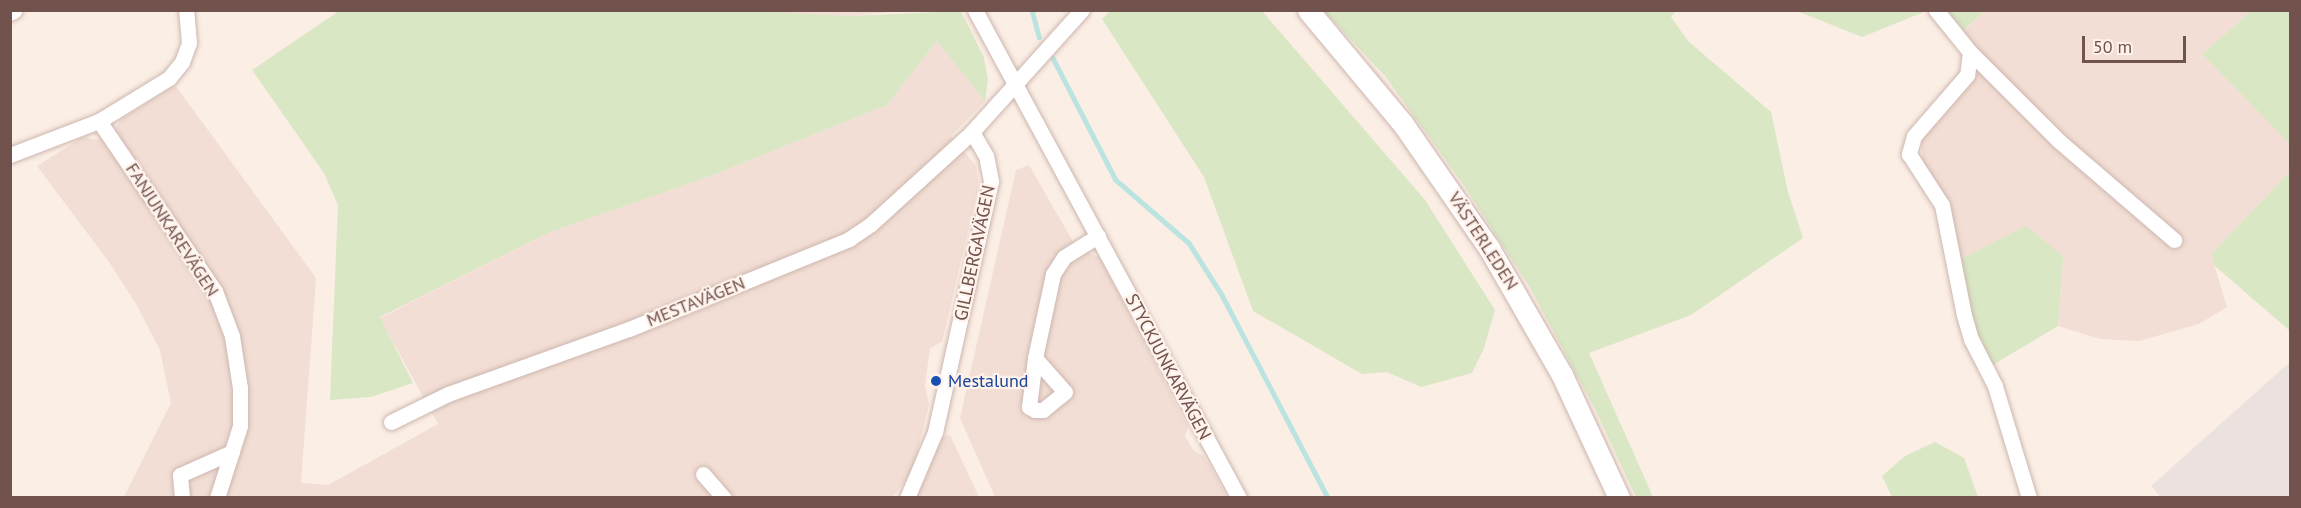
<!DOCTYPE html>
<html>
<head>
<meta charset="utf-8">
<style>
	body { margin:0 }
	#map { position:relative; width:2301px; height:508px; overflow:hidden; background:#fbeee5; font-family:"PT Sans",sans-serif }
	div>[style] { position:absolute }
	.residential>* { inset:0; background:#f2ded4 }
	.industrial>* { inset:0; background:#ebe2df }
	.green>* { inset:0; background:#d9e7c4 }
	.stream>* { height:4.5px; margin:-2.25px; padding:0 2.25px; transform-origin:2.25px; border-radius:2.25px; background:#bbe3e0 }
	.roads { filter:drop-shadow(0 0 2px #cdb6af) drop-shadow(0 0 2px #cdb6af) }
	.minor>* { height:15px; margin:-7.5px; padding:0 7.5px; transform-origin:7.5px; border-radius:7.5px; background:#fff }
	.tertiary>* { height:18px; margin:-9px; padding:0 9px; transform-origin:9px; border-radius:9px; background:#fff }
	.secondary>* { height:21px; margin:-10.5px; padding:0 10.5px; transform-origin:10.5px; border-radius:10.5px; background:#fff }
	.dots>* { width:16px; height:16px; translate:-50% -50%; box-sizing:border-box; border:3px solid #fef2eb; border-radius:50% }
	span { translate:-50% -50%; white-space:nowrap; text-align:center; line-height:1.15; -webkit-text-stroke:4.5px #fef2eb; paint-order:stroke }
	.street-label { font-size:18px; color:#71524c }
	.transit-label { font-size:18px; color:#164399 }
	.left { translate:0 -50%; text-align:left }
	.frame { position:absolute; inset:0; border:12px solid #71524c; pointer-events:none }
	.scale { position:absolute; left:2082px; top:36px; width:104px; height:27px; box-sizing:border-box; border:3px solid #71524c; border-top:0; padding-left:8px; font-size:18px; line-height:21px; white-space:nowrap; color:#71524c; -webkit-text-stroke:4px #fef2eb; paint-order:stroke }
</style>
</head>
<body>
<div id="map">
	<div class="residential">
		<i style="clip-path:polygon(735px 11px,904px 11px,850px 16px)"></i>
		<i style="clip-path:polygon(1985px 11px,2251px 11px,2202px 54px,2290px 144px,2290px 172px,2211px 254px,2227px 307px,2199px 324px,2139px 341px,2100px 339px,2058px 326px,2063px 256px,1957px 261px,1943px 192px,1922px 163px,1922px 135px,1980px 72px,1954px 40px)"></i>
		<i style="clip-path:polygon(938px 40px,985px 101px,951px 136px,976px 166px,979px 185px,942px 342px,930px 348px,925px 385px,929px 404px,913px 470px,893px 497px,124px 497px,171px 403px,160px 350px,136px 304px,109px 262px,37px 166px,83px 137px,97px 140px,115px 130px,120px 120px,175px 85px,316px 278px,301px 483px,328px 485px,438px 424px,380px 318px,553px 231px,708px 177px,887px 105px)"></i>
		<i style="clip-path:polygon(1029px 165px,1080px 254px,1088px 252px,1100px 258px,1188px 427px,1185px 436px,1194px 451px,1204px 456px,1227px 497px,995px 497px,960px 418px,1016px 170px)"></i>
		<i style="clip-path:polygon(950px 435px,979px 497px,915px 498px,942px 437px)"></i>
	</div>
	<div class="industrial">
		<i style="clip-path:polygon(2290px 362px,2290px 497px,2161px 497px,2151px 486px)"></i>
	</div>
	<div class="green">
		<i style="clip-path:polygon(735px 10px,850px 16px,961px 11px,984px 58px,988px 80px,985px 101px,937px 41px,887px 105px,708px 177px,553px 231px,380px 317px,413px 383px,371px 397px,330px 400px,338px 205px,324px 173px,252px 70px,339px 11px)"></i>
		<i style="clip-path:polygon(1929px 10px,1862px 37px,1797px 11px)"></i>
		<i style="clip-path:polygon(1110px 11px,1262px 11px,1425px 200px,1495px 310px,1484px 348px,1472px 373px,1421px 387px,1387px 372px,1362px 374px,1253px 311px,1204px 177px,1102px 19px)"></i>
		<i style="clip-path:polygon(1324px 11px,1676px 11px,1671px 17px,1688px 41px,1771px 112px,1788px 192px,1803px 238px,1691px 315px,1589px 353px,1653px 497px,1636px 497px,1595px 409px,1529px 286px,1463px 184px,1385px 76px)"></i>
		<i style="clip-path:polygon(1947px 11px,1985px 11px,1964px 30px)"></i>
		<i style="clip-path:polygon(2251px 11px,2290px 11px,2290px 144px,2202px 54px)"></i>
		<i style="clip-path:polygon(2290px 172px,2290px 331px,2215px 266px,2211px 254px)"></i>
		<i style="clip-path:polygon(2026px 226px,2063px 256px,2058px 326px,1991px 366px,1976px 336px,1957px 261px)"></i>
		<i style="clip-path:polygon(1935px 442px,1964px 458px,1978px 497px,1892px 497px,1882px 476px,1905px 456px)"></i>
	</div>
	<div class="stream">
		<i style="left:1032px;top:10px;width:28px;rotate:75deg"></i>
		<i style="left:1053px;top:58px;width:137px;rotate:62.7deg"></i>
		<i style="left:1116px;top:180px;width:96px;rotate:40.8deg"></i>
		<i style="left:1189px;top:243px;width:62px;rotate:57.6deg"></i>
		<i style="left:1222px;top:295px;width:229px;rotate:62.4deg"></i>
	</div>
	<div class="roads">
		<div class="minor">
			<i style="left:975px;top:10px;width:555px;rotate:61.59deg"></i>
			<i style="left:1936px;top:10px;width:54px;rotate:51deg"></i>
			<i style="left:1970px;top:52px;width:126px;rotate:45deg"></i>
			<i style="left:2059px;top:141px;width:152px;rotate:40.7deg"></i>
			<i style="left:1970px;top:52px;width:23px;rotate:97deg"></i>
			<i style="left:1967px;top:75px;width:81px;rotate:131deg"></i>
			<i style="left:1914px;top:136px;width:19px;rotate:106deg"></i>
			<i style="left:1909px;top:154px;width:61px;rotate:57.1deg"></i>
			<i style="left:1942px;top:205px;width:112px;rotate:78.7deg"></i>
			<i style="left:1964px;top:315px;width:25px;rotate:74deg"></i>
			<i style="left:1971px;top:339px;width:53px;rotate:62.9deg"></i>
			<i style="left:1995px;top:386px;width:117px;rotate:73.1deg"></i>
			<i style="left:99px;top:121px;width:206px;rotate:55.7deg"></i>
			<i style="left:215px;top:291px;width:48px;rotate:69.3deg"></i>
			<i style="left:232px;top:336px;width:53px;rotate:81.3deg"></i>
			<i style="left:240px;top:388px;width:38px;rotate:90deg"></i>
			<i style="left:240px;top:426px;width:76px;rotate:107.7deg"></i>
			<i style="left:10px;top:155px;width:95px;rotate:-20.9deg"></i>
			<i style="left:99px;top:121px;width:82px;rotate:-31.6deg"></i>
			<i style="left:169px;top:78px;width:21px;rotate:-51deg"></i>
			<i style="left:182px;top:62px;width:20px;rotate:-70deg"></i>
			<i style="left:189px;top:43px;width:33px;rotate:-95deg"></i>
			<i style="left:1035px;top:358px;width:45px;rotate:48.6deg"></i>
			<i style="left:1065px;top:392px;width:28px;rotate:141deg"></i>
			<i style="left:1043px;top:410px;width:8px;rotate:180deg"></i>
			<i style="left:1035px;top:410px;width:7px;rotate:-153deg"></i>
			<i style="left:1029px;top:407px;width:49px;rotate:-83deg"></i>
			<i style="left:1035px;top:358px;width:86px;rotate:-77.9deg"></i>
			<i style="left:1053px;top:274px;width:20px;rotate:-57deg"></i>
			<i style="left:1064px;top:257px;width:40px;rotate:-32deg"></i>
			<i style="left:391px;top:422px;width:64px;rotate:-26.2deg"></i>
			<i style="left:448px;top:394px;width:192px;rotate:-19.8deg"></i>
			<i style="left:629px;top:329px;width:238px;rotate:-22.2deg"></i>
			<i style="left:849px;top:239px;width:27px;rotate:-34deg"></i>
			<i style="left:871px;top:224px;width:137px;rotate:-42.3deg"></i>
			<i style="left:972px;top:132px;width:164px;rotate:-48deg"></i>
			<i style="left:703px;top:474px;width:32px;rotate:49deg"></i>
			<i style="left:182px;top:498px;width:23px;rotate:-95deg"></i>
			<i style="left:180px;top:475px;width:57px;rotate:-23.9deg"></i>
			<i style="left:907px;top:498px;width:72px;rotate:-67deg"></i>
			<i style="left:935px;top:432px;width:257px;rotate:-77.4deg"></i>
			<i style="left:991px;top:181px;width:25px;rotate:-101deg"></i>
			<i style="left:986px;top:156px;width:28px;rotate:-120deg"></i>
		</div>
		<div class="tertiary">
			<i style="left:10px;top:12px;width:4px;rotate:-27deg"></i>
		</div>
		<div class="secondary">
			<i style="left:1308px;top:10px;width:148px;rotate:50.2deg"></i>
			<i style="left:1403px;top:124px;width:151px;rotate:55.3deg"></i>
			<i style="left:1489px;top:248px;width:146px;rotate:60.1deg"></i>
			<i style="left:1562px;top:375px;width:136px;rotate:65.1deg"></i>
		</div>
	</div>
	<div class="dots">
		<i style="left:936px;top:381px;background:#1a4fb4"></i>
	</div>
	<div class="street-label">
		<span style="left:172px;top:230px;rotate:57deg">FANJUNKAREVÄGEN</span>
		<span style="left:1483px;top:241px;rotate:57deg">VÄSTERLEDEN</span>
		<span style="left:975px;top:253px;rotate:-78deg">GILLBERGAVÄGEN</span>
		<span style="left:696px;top:302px;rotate:-22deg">MESTAVÄGEN</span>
		<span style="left:1168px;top:367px;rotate:62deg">STYCKJUNKARVÄGEN</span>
	</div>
	<div class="transit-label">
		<span class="left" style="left:948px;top:381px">Mestalund</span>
	</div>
	<div class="frame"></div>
	<div class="scale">50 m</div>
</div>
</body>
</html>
